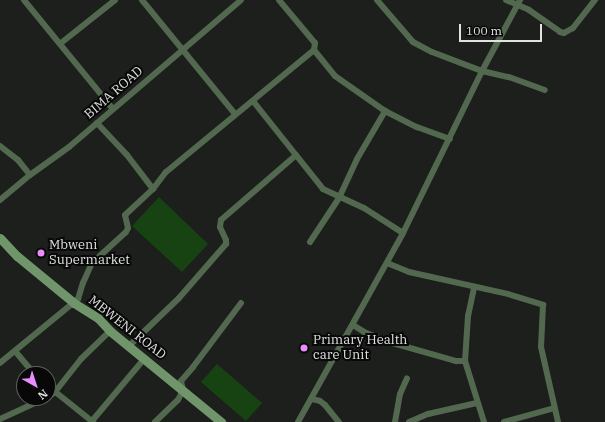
<!DOCTYPE html>
<html>
<head>
<meta charset="utf-8">
<style>
	body { margin:0 }
	#map { position:relative; width:605px; height:422px; overflow:hidden; background:#1c1f1c; font-family:"IBM Plex Serif",serif }
	div>[style] { position:absolute }
	.green>* { inset:0; background:#174312 }
	.street>* { height:6px; margin:-3px; padding:0 3px; transform-origin:3px; border-radius:3px; background:#53694f }
	.secondary>* { height:9px; margin:-4.5px; padding:0 4.5px; transform-origin:4.5px; border-radius:4.5px; background:#70956b }
	.dots>* { width:11px; height:11px; translate:-50% -50%; box-sizing:border-box; border:2px solid #070807; border-radius:50% }
	span { translate:-50% -50%; white-space:nowrap; text-align:center; line-height:1.15; -webkit-text-stroke:4px #070807; paint-order:stroke }
	.street-label { font-size:13px; color:#e1e3e1 }
	.poi-label { font-size:13px; color:#e1e3e1 }
	.left { translate:0 -50%; text-align:left }
	.north { position:absolute; left:16px; top:366px; width:40px; height:40px; box-sizing:border-box; background:#070807; border:1px solid #5e605e; border-radius:50%; rotate:141deg; font-size:11px; font-weight:700; line-height:16px; text-align:center; color:#e1e3e1 }
	.north::after { content:''; display:block; margin:auto; width:14px; height:18px; background:#eb8dfc; clip-path:polygon(50% 0,100% 100%,50% 72%,0 100%) }
	.scale { position:absolute; left:459px; top:24px; width:83px; height:18px; box-sizing:border-box; border:2px solid #e1e3e1; border-top:0; padding-left:5px; font-size:12px; line-height:14px; white-space:nowrap; color:#e1e3e1; -webkit-text-stroke:3px #070807; paint-order:stroke }
</style>
</head>
<body>
<div id="map">
	<div class="green">
		<i style="clip-path:polygon(159px 197px,208px 244px,182px 272px,132px 226px)"></i>
		<i style="clip-path:polygon(217px 364px,262px 403px,246px 421px,201px 382px)"></i>
	</div>
	<div class="street">
		<i style="left:24px;top:0;width:139px;rotate:50.8deg"></i>
		<i style="left:142px;top:0;width:147px;rotate:50.8deg"></i>
		<i style="left:279px;top:0;width:56px;rotate:50.1deg"></i>
		<i style="left:315px;top:43px;width:7px;rotate:98deg"></i>
		<i style="left:314px;top:50px;width:33px;rotate:51deg"></i>
		<i style="left:335px;top:76px;width:61px;rotate:35deg"></i>
		<i style="left:385px;top:111px;width:36px;rotate:27deg"></i>
		<i style="left:417px;top:127px;width:35px;rotate:20deg"></i>
		<i style="left:377px;top:0;width:55px;rotate:49.4deg"></i>
		<i style="left:413px;top:42px;width:21px;rotate:28deg"></i>
		<i style="left:432px;top:52px;width:53px;rotate:20.8deg"></i>
		<i style="left:482px;top:71px;width:28px;rotate:13deg"></i>
		<i style="left:509px;top:77px;width:38px;rotate:20deg"></i>
		<i style="left:506px;top:0;width:25px;rotate:23deg"></i>
		<i style="left:529px;top:10px;width:38px;rotate:35deg"></i>
		<i style="left:560px;top:32px;width:4px;rotate:14deg"></i>
		<i style="left:564px;top:33px;width:10px;rotate:-29deg"></i>
		<i style="left:573px;top:28px;width:36px;rotate:-52deg"></i>
		<i style="left:61px;top:43px;width:69px;rotate:-38.5deg"></i>
		<i style="left:253px;top:101px;width:69px;rotate:51.5deg"></i>
		<i style="left:97px;top:123px;width:44px;rotate:46.8deg"></i>
		<i style="left:127px;top:155px;width:43px;rotate:52.6deg"></i>
		<i style="left:0;top:146px;width:23px;rotate:38deg"></i>
		<i style="left:18px;top:160px;width:19px;rotate:51deg"></i>
		<i style="left:0;top:200px;width:39px;rotate:-40deg"></i>
		<i style="left:30px;top:175px;width:48px;rotate:-35.7deg"></i>
		<i style="left:69px;top:147px;width:226px;rotate:-40.5deg"></i>
		<i style="left:310px;top:242px;width:53px;rotate:-56.6deg"></i>
		<i style="left:339px;top:198px;width:43px;rotate:-65.2deg"></i>
		<i style="left:357px;top:159px;width:56px;rotate:-59.7deg"></i>
		<i style="left:387px;top:263px;width:24px;rotate:22deg"></i>
		<i style="left:409px;top:272px;width:101px;rotate:12.5deg"></i>
		<i style="left:508px;top:294px;width:37px;rotate:17deg"></i>
		<i style="left:543px;top:305px;width:42px;rotate:92.7deg"></i>
		<i style="left:541px;top:347px;width:77px;rotate:77.2deg"></i>
		<i style="left:474px;top:288px;width:29px;rotate:102deg"></i>
		<i style="left:468px;top:316px;width:45px;rotate:93.8deg"></i>
		<i style="left:465px;top:361px;width:64px;rotate:72.7deg"></i>
		<i style="left:353px;top:325px;width:13px;rotate:32deg"></i>
		<i style="left:364px;top:332px;width:27px;rotate:22deg"></i>
		<i style="left:389px;top:342px;width:70px;rotate:15.8deg"></i>
		<i style="left:456px;top:361px;width:9px"></i>
		<i style="left:129px;top:346px;width:69px;rotate:-43.8deg"></i>
		<i style="left:179px;top:298px;width:72px;rotate:-49deg"></i>
		<i style="left:226px;top:244px;width:4px;rotate:-90deg"></i>
		<i style="left:226px;top:240px;width:14px;rotate:-115deg"></i>
		<i style="left:220px;top:227px;width:7px;rotate:-82deg"></i>
		<i style="left:221px;top:220px;width:99px;rotate:-40.9deg"></i>
		<i style="left:296px;top:155px;width:43px;rotate:51.5deg"></i>
		<i style="left:323px;top:189px;width:45px;rotate:24.9deg"></i>
		<i style="left:364px;top:208px;width:46px;rotate:32.7deg"></i>
		<i style="left:15px;top:351px;width:30px;rotate:50deg"></i>
		<i style="left:0;top:363px;width:101px;rotate:-39.4deg"></i>
		<i style="left:78px;top:299px;width:17px;rotate:-73deg"></i>
		<i style="left:83px;top:283px;width:22px;rotate:-66deg"></i>
		<i style="left:92px;top:263px;width:46px;rotate:-42.4deg"></i>
		<i style="left:126px;top:232px;width:4px;rotate:-63deg"></i>
		<i style="left:128px;top:228px;width:13px;rotate:-103deg"></i>
		<i style="left:125px;top:215px;width:38px;rotate:-43deg"></i>
		<i style="left:153px;top:189px;width:21px;rotate:-53deg"></i>
		<i style="left:166px;top:172px;width:192px;rotate:-39.5deg"></i>
		<i style="left:48px;top:386px;width:58px;rotate:38.7deg"></i>
		<i style="left:48px;top:397px;width:9px;rotate:-36deg"></i>
		<i style="left:55px;top:392px;width:42px;rotate:-51.8deg"></i>
		<i style="left:81px;top:359px;width:40px;rotate:-44deg"></i>
		<i style="left:312px;top:399px;width:8px;rotate:14deg"></i>
		<i style="left:320px;top:401px;width:6px;rotate:39deg"></i>
		<i style="left:325px;top:405px;width:22px;rotate:51deg"></i>
		<i style="left:0;top:419px;width:51px;rotate:-24.5deg"></i>
		<i style="left:92px;top:421px;width:81px;rotate:-50deg"></i>
		<i style="left:155px;top:422px;width:32px;rotate:-44deg"></i>
		<i style="left:178px;top:400px;width:11px;rotate:-63deg"></i>
		<i style="left:183px;top:390px;width:9px;rotate:-103deg"></i>
		<i style="left:181px;top:381px;width:18px;rotate:-49deg"></i>
		<i style="left:193px;top:367px;width:80px;rotate:-53.1deg"></i>
		<i style="left:298px;top:422px;width:216px;rotate:-60.9deg"></i>
		<i style="left:403px;top:233px;width:180px;rotate:-64deg"></i>
		<i style="left:482px;top:71px;width:81px;rotate:-61.8deg"></i>
		<i style="left:395px;top:422px;width:28px;rotate:-80deg"></i>
		<i style="left:400px;top:394px;width:17px;rotate:-66deg"></i>
		<i style="left:409px;top:422px;width:21px;rotate:-23deg"></i>
		<i style="left:428px;top:414px;width:50px;rotate:-12.7deg"></i>
		<i style="left:504px;top:422px;width:52px;rotate:-15.6deg"></i>
	</div>
	<div class="secondary">
		<i style="left:0;top:238px;width:25px;rotate:47deg"></i>
		<i style="left:17px;top:256px;width:74px;rotate:39.5deg"></i>
		<i style="left:74px;top:303px;width:28px;rotate:32deg"></i>
		<i style="left:98px;top:318px;width:18px;rotate:47deg"></i>
		<i style="left:110px;top:331px;width:144px;rotate:39.3deg"></i>
	</div>
	<div class="dots">
		<i style="left:41px;top:253px;background:#eb8dfc"></i>
		<i style="left:304px;top:348px;background:#eb8dfc"></i>
	</div>
	<div class="street-label">
		<span style="left:114px;top:93px;rotate:-41deg">BIMA ROAD</span>
		<span style="left:127px;top:328px;rotate:38deg">MBWENI ROAD</span>
	</div>
	<div class="poi-label">
		<span class="left" style="left:49px;top:253px">Mbweni<br>Supermarket</span>
		<span class="left" style="left:313px;top:348px">Primary Health<br>care Unit</span>
	</div>
	<div class="north">N</div>
	<div class="scale">100 m</div>
</div>
</body>
</html>
